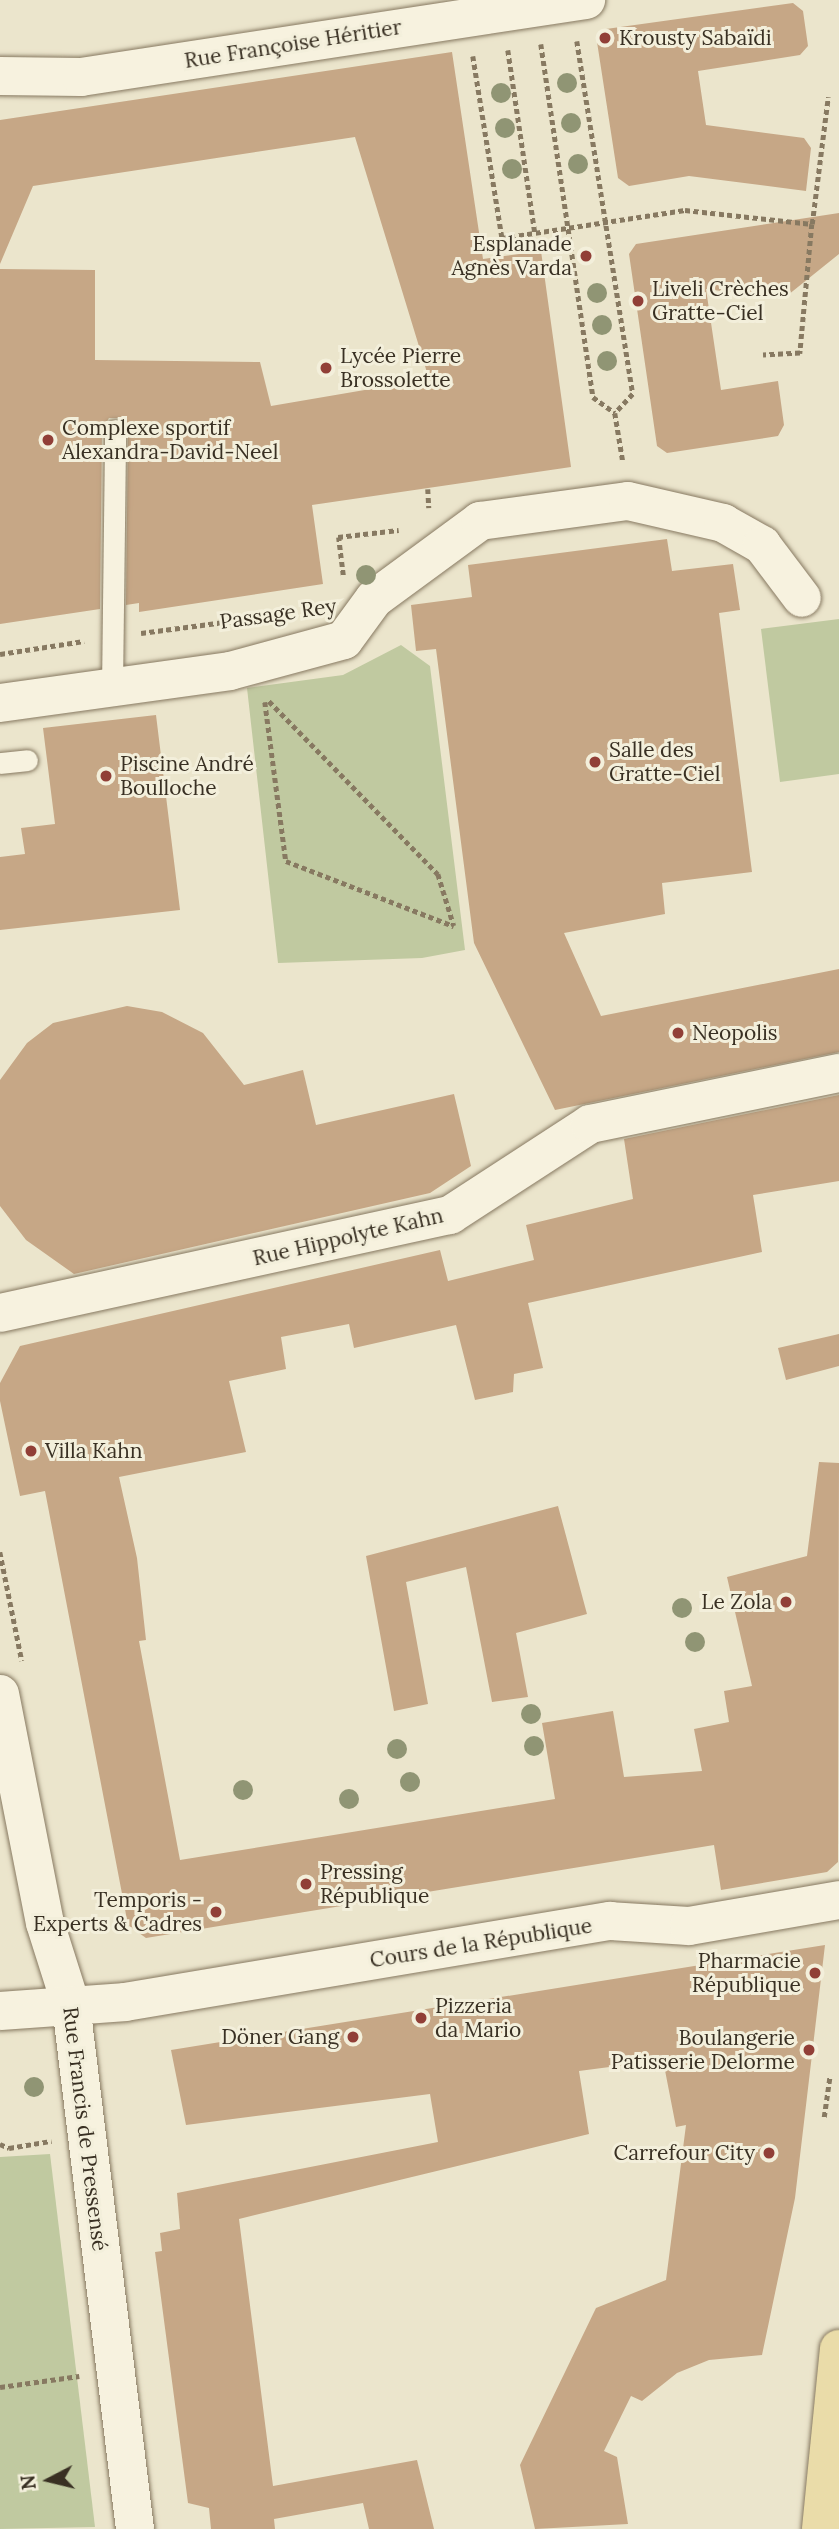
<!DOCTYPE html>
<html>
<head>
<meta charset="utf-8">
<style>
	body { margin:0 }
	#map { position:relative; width:839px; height:2529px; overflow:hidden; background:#ebe5cc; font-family:Lora,serif }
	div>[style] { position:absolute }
	.green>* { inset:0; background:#c0c9a0 }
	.building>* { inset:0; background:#c6a786 }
	.path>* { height:4.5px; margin-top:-2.25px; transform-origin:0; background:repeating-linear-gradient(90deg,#877961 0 5px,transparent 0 8.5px) }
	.roads { filter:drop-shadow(0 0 2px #877961) drop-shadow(0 0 2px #877961) }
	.service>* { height:21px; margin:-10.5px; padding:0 10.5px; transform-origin:10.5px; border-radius:10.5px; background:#f7f2df }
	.minor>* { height:38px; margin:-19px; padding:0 19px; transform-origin:19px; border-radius:19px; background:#f7f2df }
	.tertiary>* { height:38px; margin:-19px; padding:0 19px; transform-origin:19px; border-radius:19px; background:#f7f2df }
	.primary>* { height:38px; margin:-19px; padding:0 19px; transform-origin:19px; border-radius:19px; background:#eadca9 }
	.trees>* { width:20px; height:20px; margin:-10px; border-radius:50%; background:#909574 }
	.dots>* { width:19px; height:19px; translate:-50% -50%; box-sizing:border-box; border:4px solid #f3efdb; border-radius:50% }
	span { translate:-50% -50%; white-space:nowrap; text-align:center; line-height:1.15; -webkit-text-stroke:6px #f3efdb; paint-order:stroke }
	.poi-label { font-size:21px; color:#393023 }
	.left { translate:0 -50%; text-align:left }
	.right { translate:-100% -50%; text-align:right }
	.street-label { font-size:21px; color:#393023 }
	.north { position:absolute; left:14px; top:2445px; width:70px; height:70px; -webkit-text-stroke:5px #f3efdb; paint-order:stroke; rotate:263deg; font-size:19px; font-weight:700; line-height:28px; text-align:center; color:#393023 }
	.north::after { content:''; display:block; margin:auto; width:24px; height:32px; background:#393023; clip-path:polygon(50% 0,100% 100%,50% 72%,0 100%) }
</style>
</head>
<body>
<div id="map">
	<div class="green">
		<i style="clip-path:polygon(839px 619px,839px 774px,780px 782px,761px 629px)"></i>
		<i style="clip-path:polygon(401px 645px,430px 666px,465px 950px,422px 958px,278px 963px,247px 688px,343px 675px)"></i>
		<i style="clip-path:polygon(50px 2154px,95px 2527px,0 2529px,0 2157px)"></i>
	</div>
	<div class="building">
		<i style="clip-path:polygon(793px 3px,803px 11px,808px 46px,800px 55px,698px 71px,706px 125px,804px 138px,811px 148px,806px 191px,689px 176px,629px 186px,618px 178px,597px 42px,606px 29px)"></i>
		<i style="clip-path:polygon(452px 52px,483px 259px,541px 251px,571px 467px,312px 505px,323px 584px,139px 612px,139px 603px,126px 605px,128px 429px,121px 418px,109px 418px,102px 430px,100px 609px,0 624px,0 269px,95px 270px,95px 360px,260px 362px,271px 406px,429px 379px,355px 137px,33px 186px,0 264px,0 120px)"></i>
		<i style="clip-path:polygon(839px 213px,839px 254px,783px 299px,706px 289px,721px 390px,778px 381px,784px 425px,778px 436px,667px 453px,657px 446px,629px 254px,636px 244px)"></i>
		<i style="clip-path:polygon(667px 539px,672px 571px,733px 564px,740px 610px,719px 613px,752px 872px,662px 883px,665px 914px,564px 933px,601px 1016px,839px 969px,839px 1052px,555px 1110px,474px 943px,436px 649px,416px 651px,411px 605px,472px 597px,468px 565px)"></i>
		<i style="clip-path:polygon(156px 715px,180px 910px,0 930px,0 857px,25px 854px,21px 828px,55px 824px,43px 728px)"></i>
		<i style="clip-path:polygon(127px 1006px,162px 1012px,203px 1033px,244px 1085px,303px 1070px,316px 1125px,454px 1094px,471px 1166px,430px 1193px,74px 1274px,26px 1240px,0 1206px,0 1080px,27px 1043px,53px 1023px)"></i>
		<i style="clip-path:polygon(839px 1095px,839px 1181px,753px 1195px,762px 1252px,528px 1303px,543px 1368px,514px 1374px,513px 1392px,475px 1400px,456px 1325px,354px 1348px,349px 1324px,281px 1337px,286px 1369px,229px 1381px,246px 1452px,119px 1477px,137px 1558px,146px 1640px,139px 1641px,180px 1860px,555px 1799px,542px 1723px,613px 1711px,624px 1777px,702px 1771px,694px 1729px,729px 1722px,724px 1691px,752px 1686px,727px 1577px,807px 1556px,819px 1462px,839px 1463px,838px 1862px,827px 1872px,721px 1890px,714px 1845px,146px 1938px,128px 1925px,45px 1491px,20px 1496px,0 1401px,0 1383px,20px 1346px,440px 1250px,448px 1281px,534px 1260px,526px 1225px,633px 1199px,624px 1139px)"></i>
		<i style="clip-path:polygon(839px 1334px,839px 1366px,786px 1380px,778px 1348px)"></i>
		<i style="clip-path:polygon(558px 1506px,587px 1614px,516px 1633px,528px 1697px,492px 1702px,466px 1567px,406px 1582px,428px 1704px,394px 1711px,366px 1556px)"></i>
		<i style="clip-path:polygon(825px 1945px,795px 2198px,762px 2355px,709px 2360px,677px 2373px,642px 2401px,631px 2396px,604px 2451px,617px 2457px,628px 2524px,535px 2529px,520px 2465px,596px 2308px,666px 2280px,686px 2125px,676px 2127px,663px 2060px,579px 2071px,589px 2134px,239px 2219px,273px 2486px,417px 2460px,434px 2529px,369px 2529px,363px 2503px,274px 2519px,275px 2529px,211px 2529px,209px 2508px,188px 2503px,155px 2252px,162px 2251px,160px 2233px,180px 2229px,177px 2193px,438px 2142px,430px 2094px,186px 2125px,171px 2050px)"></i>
	</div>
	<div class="path">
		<i style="left:577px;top:41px;width:357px;rotate:81deg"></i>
		<i style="left:633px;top:394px;width:26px;rotate:133deg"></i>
		<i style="left:615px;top:413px;width:50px;rotate:80.7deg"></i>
		<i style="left:541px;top:44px;width:357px;rotate:81.6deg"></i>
		<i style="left:593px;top:397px;width:27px;rotate:36deg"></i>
		<i style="left:508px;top:50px;width:184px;rotate:81.6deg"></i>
		<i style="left:473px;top:56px;width:184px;rotate:80.9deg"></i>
		<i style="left:502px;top:238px;width:185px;rotate:-8.7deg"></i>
		<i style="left:685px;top:210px;width:128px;rotate:6.3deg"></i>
		<i style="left:812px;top:224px;width:130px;rotate:95.3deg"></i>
		<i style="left:800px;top:353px;width:37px;rotate:177deg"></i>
		<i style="left:812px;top:224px;width:128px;rotate:-82.8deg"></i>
		<i style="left:481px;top:245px;width:22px;rotate:-18deg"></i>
		<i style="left:428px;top:489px;width:19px;rotate:87deg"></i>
		<i style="left:343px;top:575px;width:38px;rotate:-97deg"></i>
		<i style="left:338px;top:537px;width:61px;rotate:-6.5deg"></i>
		<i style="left:141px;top:633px;width:138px;rotate:-7.5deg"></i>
		<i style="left:0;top:654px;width:85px;rotate:-8.8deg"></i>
		<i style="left:269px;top:701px;width:242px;rotate:45.7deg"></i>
		<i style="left:438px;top:874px;width:54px;rotate:72.9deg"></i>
		<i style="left:265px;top:702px;width:160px;rotate:82.5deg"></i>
		<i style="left:286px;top:861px;width:180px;rotate:21.2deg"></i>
		<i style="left:0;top:1552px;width:111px;rotate:78.6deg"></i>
		<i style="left:824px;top:2117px;width:42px;rotate:-81.9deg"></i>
		<i style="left:0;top:2144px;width:10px;rotate:24deg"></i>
		<i style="left:9px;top:2148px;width:43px;rotate:-9.5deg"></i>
		<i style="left:0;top:2387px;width:80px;rotate:-7.9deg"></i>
	</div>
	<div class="roads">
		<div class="service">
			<i style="left:112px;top:688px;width:258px;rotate:-89.3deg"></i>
			<i style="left:0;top:763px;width:27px;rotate:-6deg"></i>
		</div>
		<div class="minor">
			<i style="left:0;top:76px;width:81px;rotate:0.7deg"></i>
			<i style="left:81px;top:77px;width:511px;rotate:-8.67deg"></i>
			<i style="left:0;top:703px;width:232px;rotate:-7.9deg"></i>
			<i style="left:230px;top:671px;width:118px;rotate:-15.2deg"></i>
			<i style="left:344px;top:640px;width:51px;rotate:-53.8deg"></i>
			<i style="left:374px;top:599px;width:132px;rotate:-36.3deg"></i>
			<i style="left:480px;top:521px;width:149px;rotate:-7.7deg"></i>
			<i style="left:628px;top:501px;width:98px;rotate:13deg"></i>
			<i style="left:723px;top:523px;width:45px;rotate:29.4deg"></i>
			<i style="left:762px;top:545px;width:66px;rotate:53deg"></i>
			<i style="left:0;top:1313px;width:461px;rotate:-12.3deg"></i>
			<i style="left:450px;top:1215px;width:167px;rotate:-33deg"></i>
			<i style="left:590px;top:1124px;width:254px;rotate:-11.6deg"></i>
		</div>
		<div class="tertiary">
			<i style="left:0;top:1694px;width:233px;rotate:78.9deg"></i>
			<i style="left:45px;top:1923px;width:86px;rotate:72.4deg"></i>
			<i style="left:71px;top:2005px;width:528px;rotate:83.04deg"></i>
			<i style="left:0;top:2011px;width:125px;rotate:-4.1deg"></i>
			<i style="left:125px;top:2002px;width:492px;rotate:-9.5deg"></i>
			<i style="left:610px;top:1921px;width:79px;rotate:3.6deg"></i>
			<i style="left:689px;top:1926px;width:152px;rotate:-9.8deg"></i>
		</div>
		<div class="primary">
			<i style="left:821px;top:2529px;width:181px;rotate:-84.3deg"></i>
		</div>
	</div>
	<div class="trees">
		<i style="left:567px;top:83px"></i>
		<i style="left:501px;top:93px"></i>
		<i style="left:571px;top:123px"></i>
		<i style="left:505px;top:128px"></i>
		<i style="left:578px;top:164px"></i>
		<i style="left:512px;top:169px"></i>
		<i style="left:597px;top:293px"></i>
		<i style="left:602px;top:325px"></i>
		<i style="left:607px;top:361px"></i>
		<i style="left:366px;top:575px"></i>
		<i style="left:682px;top:1608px"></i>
		<i style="left:695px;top:1642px"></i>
		<i style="left:531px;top:1714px"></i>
		<i style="left:534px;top:1746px"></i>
		<i style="left:397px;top:1749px"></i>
		<i style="left:410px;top:1782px"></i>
		<i style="left:243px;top:1790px"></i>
		<i style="left:349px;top:1799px"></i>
		<i style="left:34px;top:2087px"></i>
	</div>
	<div class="dots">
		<i style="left:605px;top:38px;background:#913f37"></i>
		<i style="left:586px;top:256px;background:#913f37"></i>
		<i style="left:638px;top:301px;background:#913f37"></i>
		<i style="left:326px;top:368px;background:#913f37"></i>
		<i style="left:48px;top:440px;background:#913f37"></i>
		<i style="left:595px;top:762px;background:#913f37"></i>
		<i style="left:106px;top:776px;background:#913f37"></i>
		<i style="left:678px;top:1033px;background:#913f37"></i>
		<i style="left:31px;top:1451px;background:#913f37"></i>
		<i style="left:786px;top:1602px;background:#913f37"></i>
		<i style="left:306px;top:1884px;background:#913f37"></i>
		<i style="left:216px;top:1912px;background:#913f37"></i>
		<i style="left:815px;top:1973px;background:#913f37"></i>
		<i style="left:421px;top:2018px;background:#913f37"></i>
		<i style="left:353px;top:2037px;background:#913f37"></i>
		<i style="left:809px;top:2050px;background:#913f37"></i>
		<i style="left:769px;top:2153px;background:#913f37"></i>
	</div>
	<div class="poi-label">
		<span class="left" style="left:619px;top:38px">Krousty Sabaïdi</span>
		<span class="right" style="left:572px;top:256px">Esplanade<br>Agnès Varda</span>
		<span class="left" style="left:652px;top:301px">Liveli Crèches<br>Gratte-Ciel</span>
		<span class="left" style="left:340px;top:368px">Lycée Pierre<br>Brossolette</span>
		<span class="left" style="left:62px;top:440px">Complexe sportif<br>Alexandra-David-Neel</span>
		<span class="left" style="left:609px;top:762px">Salle des<br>Gratte-Ciel</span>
		<span class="left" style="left:120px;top:776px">Piscine André<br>Boulloche</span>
		<span class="left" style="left:692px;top:1033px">Neopolis</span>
		<span class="left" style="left:45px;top:1451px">Villa Kahn</span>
		<span class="right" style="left:772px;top:1602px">Le Zola</span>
		<span class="left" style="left:320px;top:1884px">Pressing<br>République</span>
		<span class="right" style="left:202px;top:1912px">Temporis -<br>Experts &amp; Cadres</span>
		<span class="right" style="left:801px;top:1973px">Pharmacie<br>République</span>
		<span class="left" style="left:435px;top:2018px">Pizzeria<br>da Mario</span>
		<span class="right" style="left:339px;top:2037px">Döner Gang</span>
		<span class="right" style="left:795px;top:2050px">Boulangerie<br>Patisserie Delorme</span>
		<span class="right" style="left:755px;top:2153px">Carrefour City</span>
	</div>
	<div class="street-label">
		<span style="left:293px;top:44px;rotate:-9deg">Rue Françoise Héritier</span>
		<span style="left:278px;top:614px;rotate:-8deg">Passage Rey</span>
		<span style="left:348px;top:1237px;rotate:-13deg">Rue Hippolyte Kahn</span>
		<span style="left:481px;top:1943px;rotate:-9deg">Cours de la République</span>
		<span style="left:85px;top:2129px;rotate:83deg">Rue Francis de Pressensé</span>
	</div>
	<div class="north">N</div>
</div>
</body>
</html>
